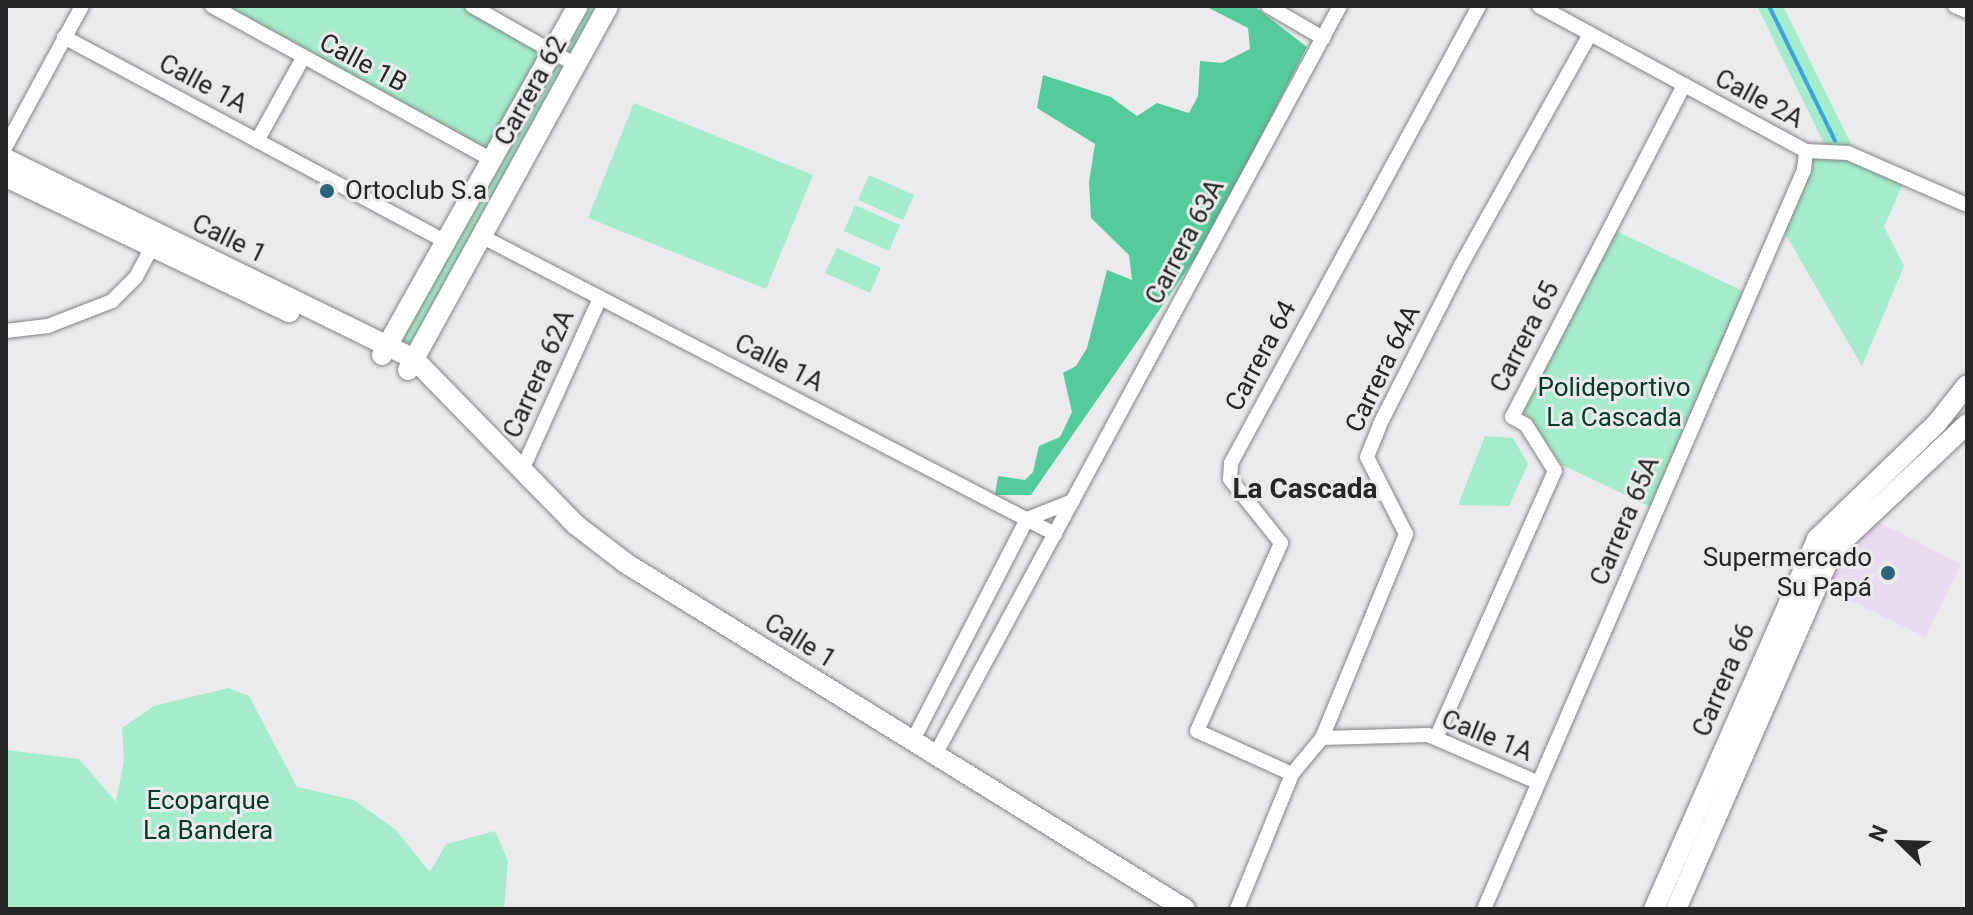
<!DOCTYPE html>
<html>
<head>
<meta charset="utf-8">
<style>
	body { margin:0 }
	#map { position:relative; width:1973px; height:915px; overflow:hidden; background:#ebebee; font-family:Roboto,sans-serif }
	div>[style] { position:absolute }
	.commercial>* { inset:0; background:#e9dcf0 }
	.green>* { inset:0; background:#a4eccb }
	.forest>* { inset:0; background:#54cb9c }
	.stream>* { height:4px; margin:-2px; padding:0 2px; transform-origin:2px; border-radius:2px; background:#37a6df }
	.roads { filter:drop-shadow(0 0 2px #838486) drop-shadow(0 0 2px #838486) }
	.street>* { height:14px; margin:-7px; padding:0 7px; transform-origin:7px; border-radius:7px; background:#fff }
	.secondary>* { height:20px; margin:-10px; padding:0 10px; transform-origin:10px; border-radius:10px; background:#fff }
	.dots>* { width:22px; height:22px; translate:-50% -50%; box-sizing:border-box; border:4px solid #ebebee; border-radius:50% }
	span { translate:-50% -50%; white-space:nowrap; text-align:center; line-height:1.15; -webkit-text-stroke:6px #ebebee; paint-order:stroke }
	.street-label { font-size:26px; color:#262627 }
	.poi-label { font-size:26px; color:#262627 }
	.left { translate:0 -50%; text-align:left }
	.right { translate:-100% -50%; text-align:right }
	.park-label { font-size:26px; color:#043b28 }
	.neighbourhood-label { font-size:28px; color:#262627; font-weight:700 }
	.frame { position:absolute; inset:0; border:8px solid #262627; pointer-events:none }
	.north { position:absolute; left:1861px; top:803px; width:80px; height:80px; -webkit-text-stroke:6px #ebebee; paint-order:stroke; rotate:293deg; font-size:22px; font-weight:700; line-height:32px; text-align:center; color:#262627 }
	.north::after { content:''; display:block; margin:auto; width:28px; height:36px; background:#262627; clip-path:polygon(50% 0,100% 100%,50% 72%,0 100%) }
</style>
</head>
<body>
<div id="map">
	<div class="commercial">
		<i style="clip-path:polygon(1865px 515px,1961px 564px,1925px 637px,1814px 582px)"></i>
	</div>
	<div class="green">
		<i style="clip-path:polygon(212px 6px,472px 6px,553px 51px,578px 6px,608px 6px,414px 359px,387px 345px,492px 160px)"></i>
		<i style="clip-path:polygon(1757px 6px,1783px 6px,1858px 158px,1905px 179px,1884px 227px,1904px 266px,1862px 366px,1780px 225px,1806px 151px,1829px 154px)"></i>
		<i style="clip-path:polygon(634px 103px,813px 175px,766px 289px,588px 218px)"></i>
		<i style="clip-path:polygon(869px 175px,914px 195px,903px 220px,858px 200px)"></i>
		<i style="clip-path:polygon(855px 205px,900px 225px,889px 251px,844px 231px)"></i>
		<i style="clip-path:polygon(1616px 231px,1745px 292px,1651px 507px,1562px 465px,1524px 411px)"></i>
		<i style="clip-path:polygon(837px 248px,881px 268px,870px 293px,825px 273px)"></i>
		<i style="clip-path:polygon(1485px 436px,1513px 438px,1528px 464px,1509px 506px,1458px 505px)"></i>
		<i style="clip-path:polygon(228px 688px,249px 696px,297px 787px,354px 800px,395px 829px,430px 872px,446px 844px,495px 831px,508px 861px,504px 909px,6px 909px,6px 750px,79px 759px,116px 802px,124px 760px,122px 728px,154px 706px)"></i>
	</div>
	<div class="forest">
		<i style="clip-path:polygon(1205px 6px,1254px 6px,1307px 47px,1207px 241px,1031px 495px,995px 495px,998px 476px,1025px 480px,1033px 472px,1039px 446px,1060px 437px,1072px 412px,1063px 373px,1076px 366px,1087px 348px,1107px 270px,1132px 280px,1129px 255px,1091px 218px,1089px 182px,1095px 144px,1037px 108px,1043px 75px,1111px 97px,1137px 116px,1157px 103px,1189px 113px,1198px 96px,1200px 61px,1222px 63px,1250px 49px,1248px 28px)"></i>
	</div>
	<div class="stream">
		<i style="left:1769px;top:6px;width:150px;rotate:63.9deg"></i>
	</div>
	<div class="roads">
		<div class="street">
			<i style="left:212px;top:6px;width:320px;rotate:28.8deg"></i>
			<i style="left:472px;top:6px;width:120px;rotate:29.6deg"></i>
			<i style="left:1268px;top:6px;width:64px;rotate:30.2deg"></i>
			<i style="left:1539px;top:6px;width:304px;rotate:28.5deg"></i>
			<i style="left:1806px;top:151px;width:42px;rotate:2.7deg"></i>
			<i style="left:1848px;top:153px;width:130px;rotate:23.6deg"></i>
			<i style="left:1955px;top:6px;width:13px;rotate:23deg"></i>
			<i style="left:64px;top:37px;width:434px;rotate:28.2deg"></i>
			<i style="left:257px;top:141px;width:95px;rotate:-61deg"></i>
			<i style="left:6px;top:146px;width:159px;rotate:-61.5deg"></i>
			<i style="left:481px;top:236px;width:647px;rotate:27.44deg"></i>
			<i style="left:6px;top:331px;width:42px;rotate:-6.8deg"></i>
			<i style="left:48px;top:326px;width:69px;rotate:-21.3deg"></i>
			<i style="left:112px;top:301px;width:34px;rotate:-45deg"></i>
			<i style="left:136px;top:277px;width:34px;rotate:-62deg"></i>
			<i style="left:522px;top:470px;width:189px;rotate:-65.6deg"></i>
			<i style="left:1322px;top:738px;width:106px;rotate:-1.6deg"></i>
			<i style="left:1428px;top:735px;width:119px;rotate:23.3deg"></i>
			<i style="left:1436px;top:738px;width:292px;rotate:-66deg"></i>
			<i style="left:1555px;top:471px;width:54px;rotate:-122.2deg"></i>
			<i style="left:1526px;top:425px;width:16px;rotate:-150deg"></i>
			<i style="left:1512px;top:417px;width:374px;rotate:-62.6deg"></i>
			<i style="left:913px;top:740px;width:249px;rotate:-62.7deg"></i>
			<i style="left:1027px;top:519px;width:49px;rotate:-21.4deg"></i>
			<i style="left:935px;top:755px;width:851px;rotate:-61.6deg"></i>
			<i style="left:1292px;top:774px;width:104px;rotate:-155.6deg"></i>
			<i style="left:1197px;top:731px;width:206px;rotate:-65.9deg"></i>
			<i style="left:1281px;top:543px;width:82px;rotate:-128.6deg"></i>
			<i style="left:1230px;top:479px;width:16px;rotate:-86deg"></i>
			<i style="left:1231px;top:463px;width:520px;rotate:-61.51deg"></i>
			<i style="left:1237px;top:909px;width:146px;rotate:-67.8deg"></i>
			<i style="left:1292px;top:774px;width:47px;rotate:-50.2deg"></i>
			<i style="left:1322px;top:738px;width:221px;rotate:-67.6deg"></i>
			<i style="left:1406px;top:534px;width:86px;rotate:-116.9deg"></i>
			<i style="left:1367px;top:457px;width:35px;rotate:-68deg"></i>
			<i style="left:1380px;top:424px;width:178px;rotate:-63deg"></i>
			<i style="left:1461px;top:265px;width:265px;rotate:-60.8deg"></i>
			<i style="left:1484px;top:909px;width:805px;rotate:-66.59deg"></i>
			<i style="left:1804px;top:170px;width:19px;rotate:-84deg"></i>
		</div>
		<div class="secondary">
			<i style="left:6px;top:159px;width:454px;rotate:26.1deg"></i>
			<i style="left:414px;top:359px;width:232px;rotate:45.7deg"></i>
			<i style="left:576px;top:525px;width:64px;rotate:37.4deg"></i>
			<i style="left:627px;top:564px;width:656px;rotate:31.73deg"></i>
			<i style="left:6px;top:177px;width:314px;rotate:25.5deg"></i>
			<i style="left:382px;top:355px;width:400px;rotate:-60.7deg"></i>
			<i style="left:408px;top:370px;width:415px;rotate:-61.2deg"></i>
			<i style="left:1654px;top:909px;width:404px;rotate:-66.2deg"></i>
			<i style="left:1817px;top:539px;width:167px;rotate:-44deg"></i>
			<i style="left:1937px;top:423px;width:48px;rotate:-51.7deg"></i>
			<i style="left:1676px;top:909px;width:392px;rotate:-66.4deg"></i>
			<i style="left:1833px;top:550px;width:184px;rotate:-43.2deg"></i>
		</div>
	</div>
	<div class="dots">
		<i style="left:327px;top:191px;background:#2a657d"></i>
		<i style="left:1888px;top:573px;background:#2a657d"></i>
	</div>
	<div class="street-label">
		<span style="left:363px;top:63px;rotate:28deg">Calle 1B</span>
		<span style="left:203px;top:84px;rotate:28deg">Calle 1A</span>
		<span style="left:531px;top:91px;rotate:-61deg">Carrera 62</span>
		<span style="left:1759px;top:99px;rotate:28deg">Calle 2A</span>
		<span style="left:229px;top:239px;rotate:26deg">Calle 1</span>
		<span style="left:1185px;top:242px;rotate:-62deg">Carrera 63A</span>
		<span style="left:1525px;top:337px;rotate:-63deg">Carrera 65</span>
		<span style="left:1261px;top:356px;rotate:-62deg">Carrera 64</span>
		<span style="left:779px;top:363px;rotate:27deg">Calle 1A</span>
		<span style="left:1383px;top:369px;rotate:-64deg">Carrera 64A</span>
		<span style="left:539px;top:374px;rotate:-66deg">Carrera 62A</span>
		<span style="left:1625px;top:521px;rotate:-67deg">Carrera 65A</span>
		<span style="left:800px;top:641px;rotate:32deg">Calle 1</span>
		<span style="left:1724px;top:680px;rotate:-67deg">Carrera 66</span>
		<span style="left:1487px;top:736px;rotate:22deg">Calle 1A</span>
	</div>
	<div class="poi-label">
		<span class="left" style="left:345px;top:191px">Ortoclub S.a</span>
		<span class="right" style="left:1872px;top:573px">Supermercado<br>Su Papá</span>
	</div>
	<div class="park-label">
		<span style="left:1614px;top:403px">Polideportivo<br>La Cascada</span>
		<span style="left:208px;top:816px">Ecoparque<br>La Bandera</span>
	</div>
	<div class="neighbourhood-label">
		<span style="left:1305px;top:489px">La Cascada</span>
	</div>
	<div class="frame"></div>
	<div class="north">N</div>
</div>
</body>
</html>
